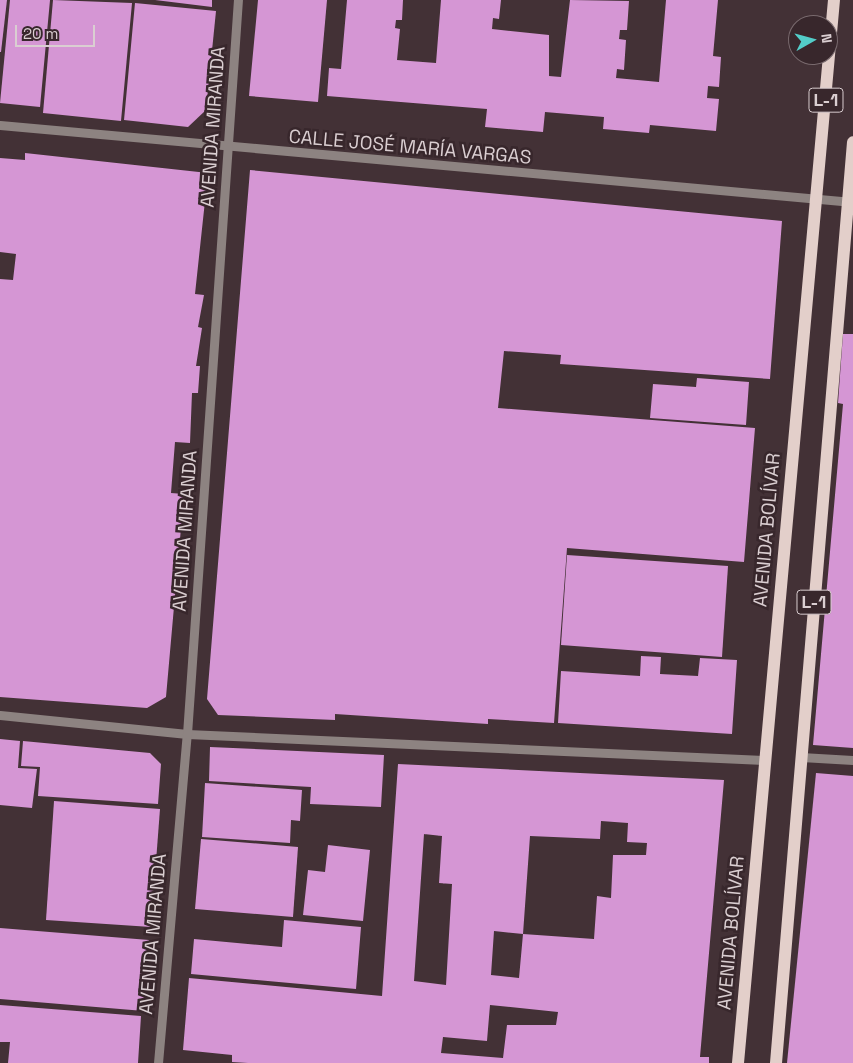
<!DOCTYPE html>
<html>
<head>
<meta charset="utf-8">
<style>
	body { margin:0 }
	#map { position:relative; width:853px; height:1063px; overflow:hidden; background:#433136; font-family:"Space Grotesk",sans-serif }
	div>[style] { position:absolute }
	.building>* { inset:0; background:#d596d4 }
	.minor>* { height:9px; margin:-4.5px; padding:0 4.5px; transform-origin:4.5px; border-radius:4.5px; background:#8d8381 }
	.major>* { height:12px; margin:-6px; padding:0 6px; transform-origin:6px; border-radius:6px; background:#e3cfca }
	span { translate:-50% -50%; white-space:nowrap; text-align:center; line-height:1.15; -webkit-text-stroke:5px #38272c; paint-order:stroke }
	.shield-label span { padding:1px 4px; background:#38272c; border:1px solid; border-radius:4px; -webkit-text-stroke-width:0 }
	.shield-label { font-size:18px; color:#daced1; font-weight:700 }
	.street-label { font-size:19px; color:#daced1 }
	.north { position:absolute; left:788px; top:15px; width:50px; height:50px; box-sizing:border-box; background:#38272c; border:1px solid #796a6e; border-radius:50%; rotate:83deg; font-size:14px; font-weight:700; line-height:20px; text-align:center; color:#daced1 }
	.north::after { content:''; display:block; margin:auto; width:18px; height:22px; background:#53cdc9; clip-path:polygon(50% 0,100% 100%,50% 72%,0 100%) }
	.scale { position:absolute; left:15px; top:25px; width:80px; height:22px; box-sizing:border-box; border:2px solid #daced1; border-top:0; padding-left:6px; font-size:15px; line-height:18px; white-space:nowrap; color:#daced1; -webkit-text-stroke:4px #38272c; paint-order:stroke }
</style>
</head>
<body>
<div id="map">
	<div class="building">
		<i style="clip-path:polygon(0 0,7px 0,1px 52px,0 52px)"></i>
		<i style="clip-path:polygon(10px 0,50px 0,40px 107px,0 103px)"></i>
		<i style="clip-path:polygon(53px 0,132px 3px,121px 121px,43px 113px)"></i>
		<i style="clip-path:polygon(155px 0,212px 0,212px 7px)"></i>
		<i style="clip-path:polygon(258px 0,327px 0,318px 102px,249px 96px)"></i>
		<i style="clip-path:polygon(347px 0,403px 0,402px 20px,396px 20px,395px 28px,400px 29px,397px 60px,436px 63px,441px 0,501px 0,499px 19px,493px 18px,492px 29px,549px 35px,549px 76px,561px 77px,570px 0,629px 1px,627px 30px,620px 30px,619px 39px,626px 40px,624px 70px,617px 69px,616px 78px,659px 82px,666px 0,718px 0,713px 56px,721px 57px,719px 87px,708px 86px,707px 98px,719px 99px,716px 131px,650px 125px,649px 133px,603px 129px,604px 117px,545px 112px,543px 132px,485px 127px,487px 109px,327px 96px,329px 68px,341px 69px)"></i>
		<i style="clip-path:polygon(135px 3px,216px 11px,206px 110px,188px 127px,124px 120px)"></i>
		<i style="clip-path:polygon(25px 153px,208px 173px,195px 294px,204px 295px,198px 327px,202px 328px,196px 366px,200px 366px,198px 393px,192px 393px,190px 443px,175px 442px,171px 493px,184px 494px,166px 697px,147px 708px,0 697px,0 279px,13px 280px,16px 254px,0 252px,0 158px,25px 160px)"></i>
		<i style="clip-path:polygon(250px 170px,782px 221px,770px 379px,560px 364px,561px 355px,504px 351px,498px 408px,755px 428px,744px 562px,567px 548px,554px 723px,488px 719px,488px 724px,335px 714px,335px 720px,218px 715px,207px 699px)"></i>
		<i style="clip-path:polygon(843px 334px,853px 334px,853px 748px,813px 745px,843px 404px,838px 403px)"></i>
		<i style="clip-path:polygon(697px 378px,749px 382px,746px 425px,650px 418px,653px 384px,696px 387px)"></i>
		<i style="clip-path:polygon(567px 555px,728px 566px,722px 657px,561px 645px)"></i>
		<i style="clip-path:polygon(641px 656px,661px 657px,660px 674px,698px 676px,700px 658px,737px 660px,732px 734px,558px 723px,561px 671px,640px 676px)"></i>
		<i style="clip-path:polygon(0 739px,20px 741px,18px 768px,37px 769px,32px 808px,0 805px)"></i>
		<i style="clip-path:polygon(23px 741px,150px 753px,161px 764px,158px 804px,38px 796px,40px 767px,21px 766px)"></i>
		<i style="clip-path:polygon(210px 747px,384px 755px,381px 807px,310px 804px,311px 787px,209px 781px)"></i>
		<i style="clip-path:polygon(evenodd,398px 764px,724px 780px,700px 1057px,709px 1057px,709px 1063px,248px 1063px,232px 1062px,232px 1055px,183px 1050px,189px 978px,382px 996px,398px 764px,601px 821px,628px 823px,627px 842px,647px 843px,646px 855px,613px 855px,611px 898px,597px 896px,594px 939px,523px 934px,530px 836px,600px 839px,601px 821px,398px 764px,424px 834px,442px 836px,439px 883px,452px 884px,446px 985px,414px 981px,424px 834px,398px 764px,494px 931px,523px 934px,519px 978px,491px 975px,494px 931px,398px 764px,490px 1005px,558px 1012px,556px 1025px,507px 1025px,503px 1058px,441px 1053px,443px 1037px,487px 1041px,490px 1005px)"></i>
		<i style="clip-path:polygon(816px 773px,853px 776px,853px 1063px,787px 1063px)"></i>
		<i style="clip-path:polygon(205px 783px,302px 790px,300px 821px,291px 820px,290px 843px,202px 837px)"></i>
		<i style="clip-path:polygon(54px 801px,160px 809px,151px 927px,46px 920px)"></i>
		<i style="clip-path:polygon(201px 839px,298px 847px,293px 917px,195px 909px)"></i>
		<i style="clip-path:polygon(328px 845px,370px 850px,363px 921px,303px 915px,308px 870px,325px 872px)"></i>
		<i style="clip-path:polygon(284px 920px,361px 927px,356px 989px,191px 974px,194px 939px,282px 947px)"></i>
		<i style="clip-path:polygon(0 928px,149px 940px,144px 1011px,0 999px)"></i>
		<i style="clip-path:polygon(0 1005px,141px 1016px,138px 1063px,8px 1063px,10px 1042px,0 1042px)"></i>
	</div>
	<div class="minor">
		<i style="left:0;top:125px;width:856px;rotate:5.16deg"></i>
		<i style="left:0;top:715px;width:188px;rotate:5.8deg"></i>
		<i style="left:187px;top:734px;width:579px;rotate:2.58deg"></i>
		<i style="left:801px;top:757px;width:52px;rotate:3.3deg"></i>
		<i style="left:158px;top:1063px;width:330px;rotate:-85deg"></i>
		<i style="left:187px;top:734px;width:736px;rotate:-86.03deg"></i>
	</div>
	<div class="major">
		<i style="left:738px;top:1063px;width:1067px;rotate:-84.84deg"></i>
		<i style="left:776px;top:1063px;width:924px;rotate:-85.22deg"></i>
	</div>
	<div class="shield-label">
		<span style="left:826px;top:100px">L-1</span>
		<span style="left:814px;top:602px">L-1</span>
	</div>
	<div class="street-label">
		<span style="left:213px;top:127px;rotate:-86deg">AVENIDA MIRANDA</span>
		<span style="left:410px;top:147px;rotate:5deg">CALLE JOSÉ MARÍA VARGAS</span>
		<span style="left:767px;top:530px;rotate:-85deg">AVENIDA BOLÍVAR</span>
		<span style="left:185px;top:531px;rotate:-86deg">AVENIDA MIRANDA</span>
		<span style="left:731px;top:933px;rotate:-85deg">AVENIDA BOLÍVAR</span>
		<span style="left:153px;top:934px;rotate:-85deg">AVENIDA MIRANDA</span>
	</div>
	<div class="north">N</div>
	<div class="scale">20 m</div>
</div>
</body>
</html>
